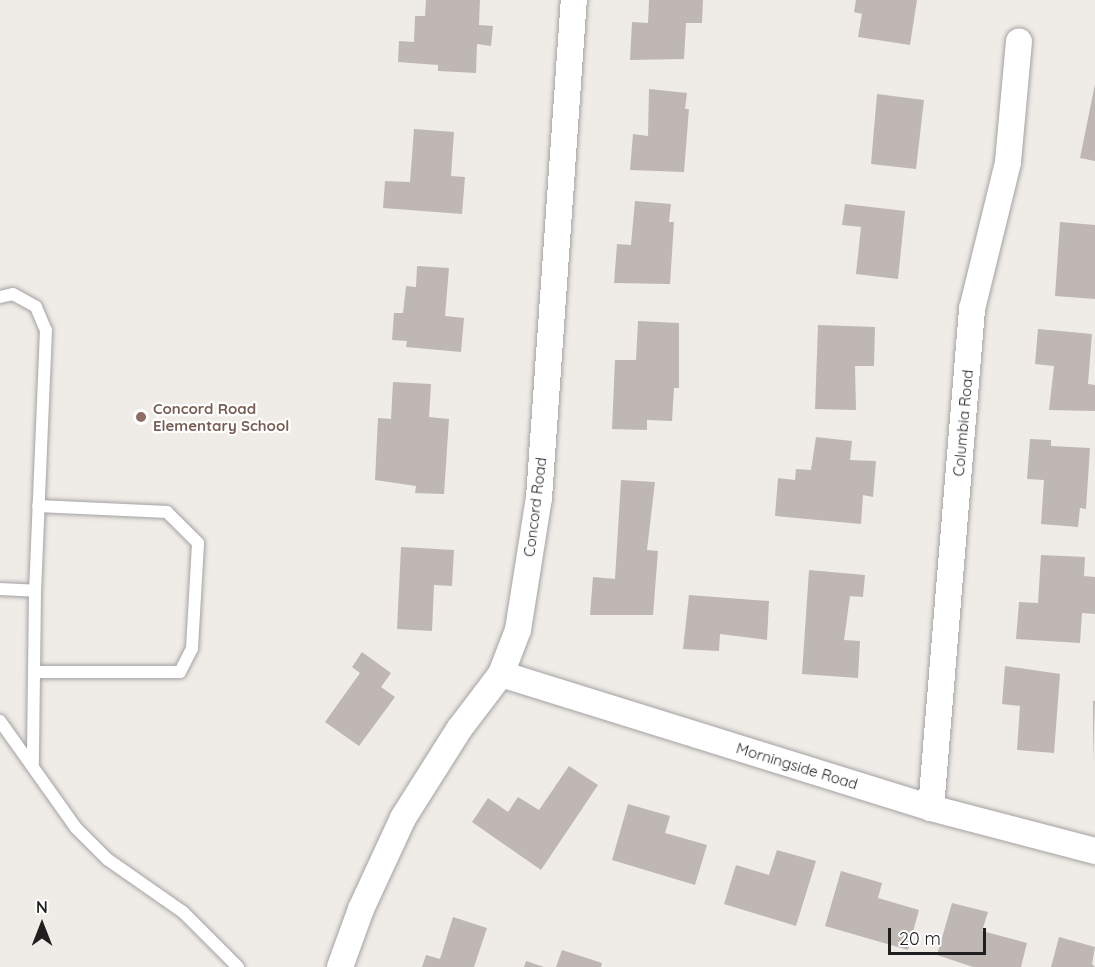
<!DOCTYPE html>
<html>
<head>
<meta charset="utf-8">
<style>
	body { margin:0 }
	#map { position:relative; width:1095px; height:967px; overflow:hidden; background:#efebe6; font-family:Quicksand,sans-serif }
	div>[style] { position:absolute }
	.building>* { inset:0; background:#bfb7b3 }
	.roads { filter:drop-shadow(0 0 2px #a3a3a3) drop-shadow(0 0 2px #a3a3a3) }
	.service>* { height:12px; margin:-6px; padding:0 6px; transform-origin:6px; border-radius:6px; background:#fff }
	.minor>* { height:26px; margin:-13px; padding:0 13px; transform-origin:13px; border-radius:13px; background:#fff }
	.dots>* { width:16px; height:16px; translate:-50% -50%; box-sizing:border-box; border:3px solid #fff; border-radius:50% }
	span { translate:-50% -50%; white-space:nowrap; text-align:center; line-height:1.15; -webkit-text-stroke:4.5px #fff; paint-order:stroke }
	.education-label { font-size:15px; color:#785e54; font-weight:700 }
	.left { translate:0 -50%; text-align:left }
	.street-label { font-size:15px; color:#1f1f1f }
	.north { position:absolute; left:12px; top:895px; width:60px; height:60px; -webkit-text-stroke:4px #fff; paint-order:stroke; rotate:0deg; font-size:16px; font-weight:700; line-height:24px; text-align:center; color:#1f1f1f }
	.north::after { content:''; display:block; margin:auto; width:21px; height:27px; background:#1f1f1f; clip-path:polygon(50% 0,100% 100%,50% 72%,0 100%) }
	.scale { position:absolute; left:888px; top:928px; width:98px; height:27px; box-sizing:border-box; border:3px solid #1f1f1f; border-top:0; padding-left:8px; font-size:18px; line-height:21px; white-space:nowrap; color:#1f1f1f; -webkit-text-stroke:4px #fff; paint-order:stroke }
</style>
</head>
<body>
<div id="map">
	<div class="building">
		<i style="clip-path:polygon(426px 0,480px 0,479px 25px,493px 26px,491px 46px,477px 44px,476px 73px,438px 71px,438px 65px,398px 62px,399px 41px,414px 42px,415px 16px,425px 16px)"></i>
		<i style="clip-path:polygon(649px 0,703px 0,702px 23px,686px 23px,684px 59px,630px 60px,632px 22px,648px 23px)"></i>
		<i style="clip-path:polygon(856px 0,917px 0,910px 45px,858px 37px,862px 14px,854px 12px)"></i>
		<i style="clip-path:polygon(1095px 84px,1095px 161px,1080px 158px)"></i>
		<i style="clip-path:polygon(649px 89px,687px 93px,685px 109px,689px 109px,684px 172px,630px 170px,633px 134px,648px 136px)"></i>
		<i style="clip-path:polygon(877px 94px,924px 100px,916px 169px,871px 164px)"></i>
		<i style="clip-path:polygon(414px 129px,454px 132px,451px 176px,465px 177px,462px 214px,383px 208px,385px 181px,410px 182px)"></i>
		<i style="clip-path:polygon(635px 201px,671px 204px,669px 222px,674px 222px,670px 284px,614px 283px,617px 244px,631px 245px)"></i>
		<i style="clip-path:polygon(845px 204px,905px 211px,898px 279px,856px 274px,861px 227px,842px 225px)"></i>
		<i style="clip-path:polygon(1060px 222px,1095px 225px,1095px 299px,1055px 296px)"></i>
		<i style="clip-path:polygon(417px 266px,449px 268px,445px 316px,464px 318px,461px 352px,406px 347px,407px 341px,392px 340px,394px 313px,403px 313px,406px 286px,416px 287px)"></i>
		<i style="clip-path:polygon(638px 321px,679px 323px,679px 388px,674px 388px,672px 421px,647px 420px,647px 430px,612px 429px,615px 360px,636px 360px)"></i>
		<i style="clip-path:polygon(818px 325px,875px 327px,874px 366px,855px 366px,856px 410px,815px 409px)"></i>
		<i style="clip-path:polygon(1038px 329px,1092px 334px,1088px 384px,1095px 385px,1095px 411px,1049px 410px,1054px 366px,1035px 364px)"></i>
		<i style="clip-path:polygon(393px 382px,431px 384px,429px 417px,449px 419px,444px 494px,415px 493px,416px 486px,375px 480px,378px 418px,391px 419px)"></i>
		<i style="clip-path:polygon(816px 437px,852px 441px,850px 460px,876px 461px,873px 497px,863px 495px,861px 524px,775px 516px,778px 478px,795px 480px,796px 469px,811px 470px)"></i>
		<i style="clip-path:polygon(1030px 439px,1051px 440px,1051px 446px,1090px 448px,1086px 509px,1080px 508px,1078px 527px,1041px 524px,1044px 480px,1027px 479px)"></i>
		<i style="clip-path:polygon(621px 480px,655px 482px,647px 550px,658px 551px,653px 615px,590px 615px,593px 577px,615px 579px)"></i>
		<i style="clip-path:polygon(401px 547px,454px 550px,452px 586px,434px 585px,432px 631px,397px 629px)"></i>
		<i style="clip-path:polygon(1041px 555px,1085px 557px,1084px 576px,1095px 577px,1095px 614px,1082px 613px,1080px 643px,1016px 639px,1019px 602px,1038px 603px)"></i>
		<i style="clip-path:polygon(809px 570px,865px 575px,863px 597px,850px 596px,844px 640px,860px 641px,858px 678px,802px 674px)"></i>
		<i style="clip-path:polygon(689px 595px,769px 601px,767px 640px,720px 634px,719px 651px,683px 649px)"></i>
		<i style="clip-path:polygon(362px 652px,391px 673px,381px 687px,395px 697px,359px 746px,325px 722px,360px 673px,352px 667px)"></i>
		<i style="clip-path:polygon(1005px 666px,1060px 674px,1054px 753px,1017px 750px,1020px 706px,1002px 704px)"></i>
		<i style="clip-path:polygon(1093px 701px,1095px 701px,1093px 762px)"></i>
		<i style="clip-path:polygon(569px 766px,598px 785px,541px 870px,472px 822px,488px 798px,508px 812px,518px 797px,539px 810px)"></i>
		<i style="clip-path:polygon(628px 804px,670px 816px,665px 833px,707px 845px,695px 885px,612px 860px)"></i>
		<i style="clip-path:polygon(777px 850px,816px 861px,796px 926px,724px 904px,736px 865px,769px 875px)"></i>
		<i style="clip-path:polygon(841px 871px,882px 883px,878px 898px,919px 910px,908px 950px,825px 926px)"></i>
		<i style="clip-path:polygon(952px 903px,988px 912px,982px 931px,1027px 943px,1021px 967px,973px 967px,937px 955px)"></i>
		<i style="clip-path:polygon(453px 917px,487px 928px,474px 967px,422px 967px,426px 955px,440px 959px)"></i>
		<i style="clip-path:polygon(1059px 937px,1095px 947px,1092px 964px,1095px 967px,1051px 967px)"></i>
		<i style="clip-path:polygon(562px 950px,602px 963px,601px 967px,556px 967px)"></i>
		<i style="clip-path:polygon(526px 961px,544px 967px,524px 967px)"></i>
	</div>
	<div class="roads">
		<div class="service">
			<i style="left:0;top:297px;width:13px;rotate:-13deg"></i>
			<i style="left:13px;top:294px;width:26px;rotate:29deg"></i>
			<i style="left:36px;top:307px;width:25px;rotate:67deg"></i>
			<i style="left:46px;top:330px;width:261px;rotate:92.4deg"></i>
			<i style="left:35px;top:591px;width:173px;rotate:90.7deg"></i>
			<i style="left:0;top:589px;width:35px;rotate:3deg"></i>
			<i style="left:34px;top:672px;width:146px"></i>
			<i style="left:180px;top:672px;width:27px;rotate:-63deg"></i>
			<i style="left:192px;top:648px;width:105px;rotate:-86.7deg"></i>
			<i style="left:198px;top:543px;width:44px;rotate:-135deg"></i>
			<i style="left:167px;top:512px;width:129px;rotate:-177.3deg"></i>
			<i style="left:0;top:721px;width:131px;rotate:54.6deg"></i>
			<i style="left:76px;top:828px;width:44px;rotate:45deg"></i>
			<i style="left:107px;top:859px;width:93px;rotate:34.9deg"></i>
			<i style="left:183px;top:912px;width:78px;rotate:45deg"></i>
		</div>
		<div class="minor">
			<i style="left:501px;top:674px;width:450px;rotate:17.3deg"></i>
			<i style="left:931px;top:808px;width:170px;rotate:14.7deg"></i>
			<i style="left:931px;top:808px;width:501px;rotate:-85.3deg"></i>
			<i style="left:972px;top:309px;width:151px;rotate:-76.2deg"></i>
			<i style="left:1008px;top:162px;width:121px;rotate:-84.8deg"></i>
			<i style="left:340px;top:967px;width:62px;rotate:-70.1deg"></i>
			<i style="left:361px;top:909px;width:100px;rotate:-65.2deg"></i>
			<i style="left:403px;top:818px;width:107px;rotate:-57.7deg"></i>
			<i style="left:460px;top:728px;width:68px;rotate:-52.8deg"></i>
			<i style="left:501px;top:674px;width:47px;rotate:-68.9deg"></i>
			<i style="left:518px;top:630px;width:134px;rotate:-81deg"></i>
			<i style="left:539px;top:498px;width:499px;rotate:-86deg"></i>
		</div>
	</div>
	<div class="dots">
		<i style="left:141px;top:417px;background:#8d6e63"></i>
	</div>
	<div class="education-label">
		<span class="left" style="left:153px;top:417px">Concord Road<br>Elementary School</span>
	</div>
	<div class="street-label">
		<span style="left:963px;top:423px;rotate:-85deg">Columbia Road</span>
		<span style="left:535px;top:507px;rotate:-83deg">Concord Road</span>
		<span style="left:797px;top:766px;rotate:17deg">Morningside Road</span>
	</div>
	<div class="north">N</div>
	<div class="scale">20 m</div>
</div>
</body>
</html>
